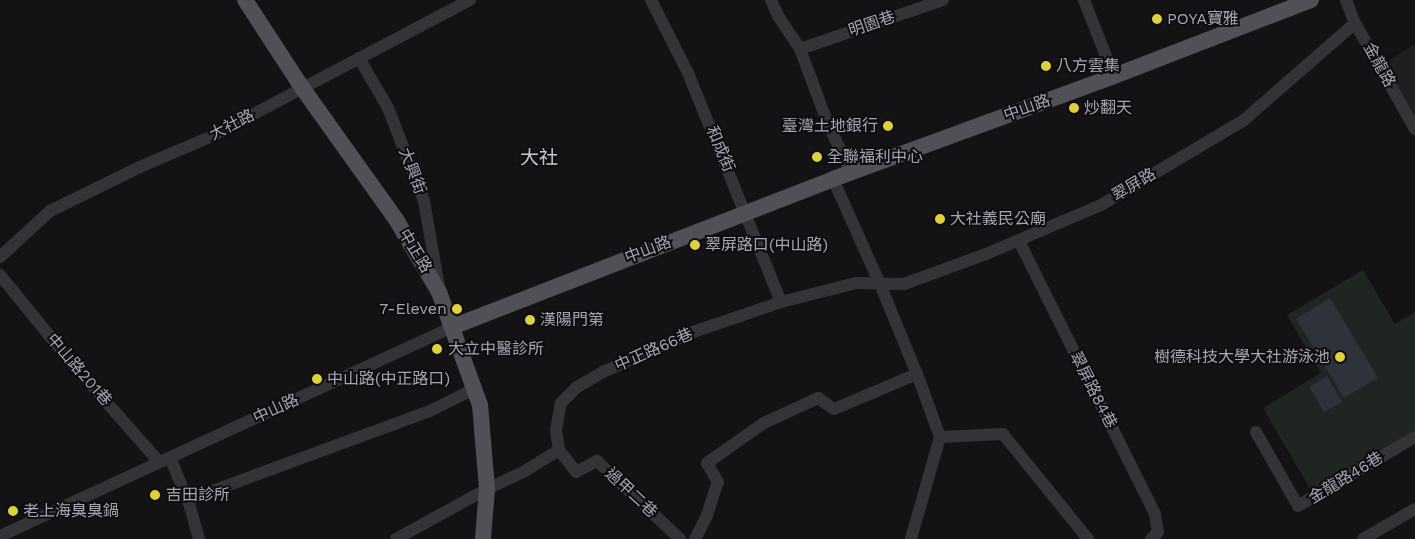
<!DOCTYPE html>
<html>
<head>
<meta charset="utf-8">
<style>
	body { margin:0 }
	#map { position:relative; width:1415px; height:539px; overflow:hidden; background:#131214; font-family:"Work Sans","Noto Sans TC",sans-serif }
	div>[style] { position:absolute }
	.built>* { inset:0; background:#1f1e21 }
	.green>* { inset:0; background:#1f2621 }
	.water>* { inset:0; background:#2d323b }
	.minor>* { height:12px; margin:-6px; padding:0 6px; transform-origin:6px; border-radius:6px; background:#343438 }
	.major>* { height:16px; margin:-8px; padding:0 8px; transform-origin:8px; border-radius:8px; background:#505057 }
	.dots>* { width:14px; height:14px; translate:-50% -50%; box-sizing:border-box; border:2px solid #0e0d0f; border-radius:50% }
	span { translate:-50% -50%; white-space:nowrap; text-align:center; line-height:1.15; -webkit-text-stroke:4px #0e0d0f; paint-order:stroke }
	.poi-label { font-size:16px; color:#a5a6b3 }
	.left { translate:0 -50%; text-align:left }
	.right { translate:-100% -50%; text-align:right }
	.street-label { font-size:16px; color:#a5a6b3 }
	.quarter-label { font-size:19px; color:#c5c6cf }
</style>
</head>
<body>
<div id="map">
	<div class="built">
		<i style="clip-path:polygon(1415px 44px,1415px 121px,1382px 65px)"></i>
	</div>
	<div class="green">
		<i style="clip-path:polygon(1363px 270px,1395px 324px,1415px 312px,1415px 437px,1315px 497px,1263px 408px,1321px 373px,1287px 315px)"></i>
	</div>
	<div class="water">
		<i style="clip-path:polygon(1330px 298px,1378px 378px,1344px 398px,1296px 319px)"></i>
		<i style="clip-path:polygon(1327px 376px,1342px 402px,1324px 412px,1309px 387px)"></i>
	</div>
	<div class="minor">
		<i style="left:651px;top:0;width:82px;rotate:63.1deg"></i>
		<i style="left:688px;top:73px;width:247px;rotate:67.9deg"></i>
		<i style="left:771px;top:0;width:17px;rotate:66deg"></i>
		<i style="left:778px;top:16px;width:40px;rotate:56deg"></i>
		<i style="left:800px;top:49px;width:80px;rotate:69.5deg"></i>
		<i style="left:828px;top:124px;width:53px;rotate:64.4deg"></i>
		<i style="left:1084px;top:0;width:82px;rotate:68.5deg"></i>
		<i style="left:1346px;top:0;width:25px;rotate:69deg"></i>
		<i style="left:1355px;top:23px;width:122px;rotate:60.5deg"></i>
		<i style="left:800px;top:49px;width:151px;rotate:-18.9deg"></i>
		<i style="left:359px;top:58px;width:58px;rotate:59.9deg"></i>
		<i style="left:388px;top:108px;width:100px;rotate:68.8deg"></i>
		<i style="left:424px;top:201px;width:87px;rotate:80.1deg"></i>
		<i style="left:833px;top:179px;width:115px;rotate:65.9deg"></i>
		<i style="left:880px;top:284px;width:97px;rotate:67.7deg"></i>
		<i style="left:917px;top:374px;width:67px;rotate:69.9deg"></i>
		<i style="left:940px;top:437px;width:106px;rotate:105.9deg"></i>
		<i style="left:1019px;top:241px;width:305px;rotate:63.5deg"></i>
		<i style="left:1155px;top:514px;width:18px;rotate:81deg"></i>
		<i style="left:1158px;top:532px;width:10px;rotate:135deg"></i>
		<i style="left:0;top:257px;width:68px;rotate:-42.6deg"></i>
		<i style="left:50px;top:211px;width:100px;rotate:-26.1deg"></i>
		<i style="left:140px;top:167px;width:76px;rotate:-23.2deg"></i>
		<i style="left:210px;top:137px;width:294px;rotate:-27.8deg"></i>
		<i style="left:0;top:275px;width:104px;rotate:50.8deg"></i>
		<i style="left:66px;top:356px;width:141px;rotate:48.7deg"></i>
		<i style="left:1256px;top:432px;width:85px;rotate:60.4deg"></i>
		<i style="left:1298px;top:506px;width:136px;rotate:-30.5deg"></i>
		<i style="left:940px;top:437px;width:63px;rotate:-2.7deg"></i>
		<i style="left:1003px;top:434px;width:135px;rotate:51deg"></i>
		<i style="left:559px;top:450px;width:28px;rotate:52deg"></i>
		<i style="left:576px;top:472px;width:24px;rotate:-28deg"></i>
		<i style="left:597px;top:461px;width:114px;rotate:43.2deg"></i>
		<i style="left:170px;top:458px;width:46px;rotate:66.8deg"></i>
		<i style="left:188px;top:500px;width:41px;rotate:74.2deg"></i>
		<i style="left:188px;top:500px;width:258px;rotate:-20.2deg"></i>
		<i style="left:430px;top:411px;width:49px;rotate:-26.6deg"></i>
		<i style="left:0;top:536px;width:498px;rotate:-24.8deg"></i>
		<i style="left:396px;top:539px;width:104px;rotate:-28.8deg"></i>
		<i style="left:487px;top:489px;width:42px;rotate:-25.3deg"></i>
		<i style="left:525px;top:471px;width:40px;rotate:-32deg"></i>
		<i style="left:559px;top:450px;width:20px;rotate:-99deg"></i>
		<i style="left:556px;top:430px;width:27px;rotate:-80deg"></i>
		<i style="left:561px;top:403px;width:23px;rotate:-45deg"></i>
		<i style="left:577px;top:387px;width:30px;rotate:-30deg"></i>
		<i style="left:603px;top:372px;width:98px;rotate:-24deg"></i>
		<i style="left:693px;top:332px;width:93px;rotate:-18.8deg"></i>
		<i style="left:781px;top:302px;width:77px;rotate:-14.2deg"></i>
		<i style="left:856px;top:283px;width:48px;rotate:1.2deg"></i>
		<i style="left:904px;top:284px;width:87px;rotate:-20.1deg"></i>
		<i style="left:986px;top:254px;width:125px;rotate:-23.1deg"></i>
		<i style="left:1101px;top:205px;width:166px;rotate:-30.7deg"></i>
		<i style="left:1244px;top:120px;width:147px;rotate:-41.1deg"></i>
		<i style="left:695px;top:539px;width:27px;rotate:-63deg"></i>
		<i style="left:707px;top:515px;width:35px;rotate:-72deg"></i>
		<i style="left:718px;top:482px;width:22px;rotate:-120deg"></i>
		<i style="left:707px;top:463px;width:70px;rotate:-35.1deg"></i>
		<i style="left:764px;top:423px;width:60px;rotate:-24.8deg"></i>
		<i style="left:818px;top:398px;width:19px;rotate:35deg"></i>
		<i style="left:834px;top:409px;width:90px;rotate:-22.9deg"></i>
		<i style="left:1363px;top:539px;width:60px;rotate:-30deg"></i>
	</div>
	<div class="major">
		<i style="left:245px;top:0;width:106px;rotate:56.9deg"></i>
		<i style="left:303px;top:89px;width:162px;rotate:54.5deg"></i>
		<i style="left:397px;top:221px;width:82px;rotate:59.4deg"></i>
		<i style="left:439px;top:292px;width:120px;rotate:70.1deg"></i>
		<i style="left:480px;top:405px;width:84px;rotate:85.2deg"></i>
		<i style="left:487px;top:489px;width:50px;rotate:94.6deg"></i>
		<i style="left:452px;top:327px;width:409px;rotate:-21.2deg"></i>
		<i style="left:833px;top:179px;width:299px;rotate:-20.1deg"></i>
		<i style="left:1114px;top:76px;width:211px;rotate:-21.1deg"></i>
	</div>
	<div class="dots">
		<i style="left:1157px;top:19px;background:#e1d03d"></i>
		<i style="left:1046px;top:66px;background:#e1d03d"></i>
		<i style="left:1074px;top:108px;background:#e1d03d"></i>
		<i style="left:888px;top:126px;background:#e1d03d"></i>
		<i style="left:817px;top:157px;background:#e1d03d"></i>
		<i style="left:940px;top:219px;background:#e1d03d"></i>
		<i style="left:695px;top:245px;background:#e1d03d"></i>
		<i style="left:457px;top:309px;background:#e1d03d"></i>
		<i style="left:530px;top:320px;background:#e1d03d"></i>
		<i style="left:437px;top:349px;background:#e1d03d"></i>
		<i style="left:1340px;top:357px;background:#e1d03d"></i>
		<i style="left:317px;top:379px;background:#e1d03d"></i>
		<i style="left:155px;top:495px;background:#e1d03d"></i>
		<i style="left:13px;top:511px;background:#e1d03d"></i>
	</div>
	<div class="poi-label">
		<span class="left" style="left:1167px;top:19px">POYA寶雅</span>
		<span class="left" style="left:1056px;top:66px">八方雲集</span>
		<span class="left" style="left:1084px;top:108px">炒翻天</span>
		<span class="right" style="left:878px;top:126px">臺灣土地銀行</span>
		<span class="left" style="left:827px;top:157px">全聯福利中心</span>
		<span class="left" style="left:950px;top:219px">大社義民公廟</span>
		<span class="left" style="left:705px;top:245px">翠屏路口(中山路)</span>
		<span class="right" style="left:447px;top:309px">7-Eleven</span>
		<span class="left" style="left:540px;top:320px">漢陽門第</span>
		<span class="left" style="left:448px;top:349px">大立中醫診所</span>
		<span class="right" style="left:1330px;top:357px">樹德科技大學大社游泳池</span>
		<span class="left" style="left:327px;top:379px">中山路(中正路口)</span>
		<span class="left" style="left:166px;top:495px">吉田診所</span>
		<span class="left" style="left:23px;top:511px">老上海臭臭鍋</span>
	</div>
	<div class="street-label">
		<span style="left:872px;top:24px;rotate:-19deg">明園巷</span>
		<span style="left:1379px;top:65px;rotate:61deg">金龍路</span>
		<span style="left:1027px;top:108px;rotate:-20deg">中山路</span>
		<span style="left:232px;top:125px;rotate:-27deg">大社路</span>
		<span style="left:720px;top:149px;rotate:67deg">和成街</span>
		<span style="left:412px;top:171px;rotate:69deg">大興街</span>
		<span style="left:1134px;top:185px;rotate:-31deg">翠屏路</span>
		<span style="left:648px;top:250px;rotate:-21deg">中山路</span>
		<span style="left:415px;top:251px;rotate:59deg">中正路</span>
		<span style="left:654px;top:350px;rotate:-24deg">中正路66巷</span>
		<span style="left:79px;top:370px;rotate:49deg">中山路201巷</span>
		<span style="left:1093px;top:390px;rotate:63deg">翠屏路84巷</span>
		<span style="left:276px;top:409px;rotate:-25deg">中山路</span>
		<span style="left:1346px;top:478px;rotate:-31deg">金龍路46巷</span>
		<span style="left:631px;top:493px;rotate:43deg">過甲二巷</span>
	</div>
	<div class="quarter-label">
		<span style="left:539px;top:158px">大社</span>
	</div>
</div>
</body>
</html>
